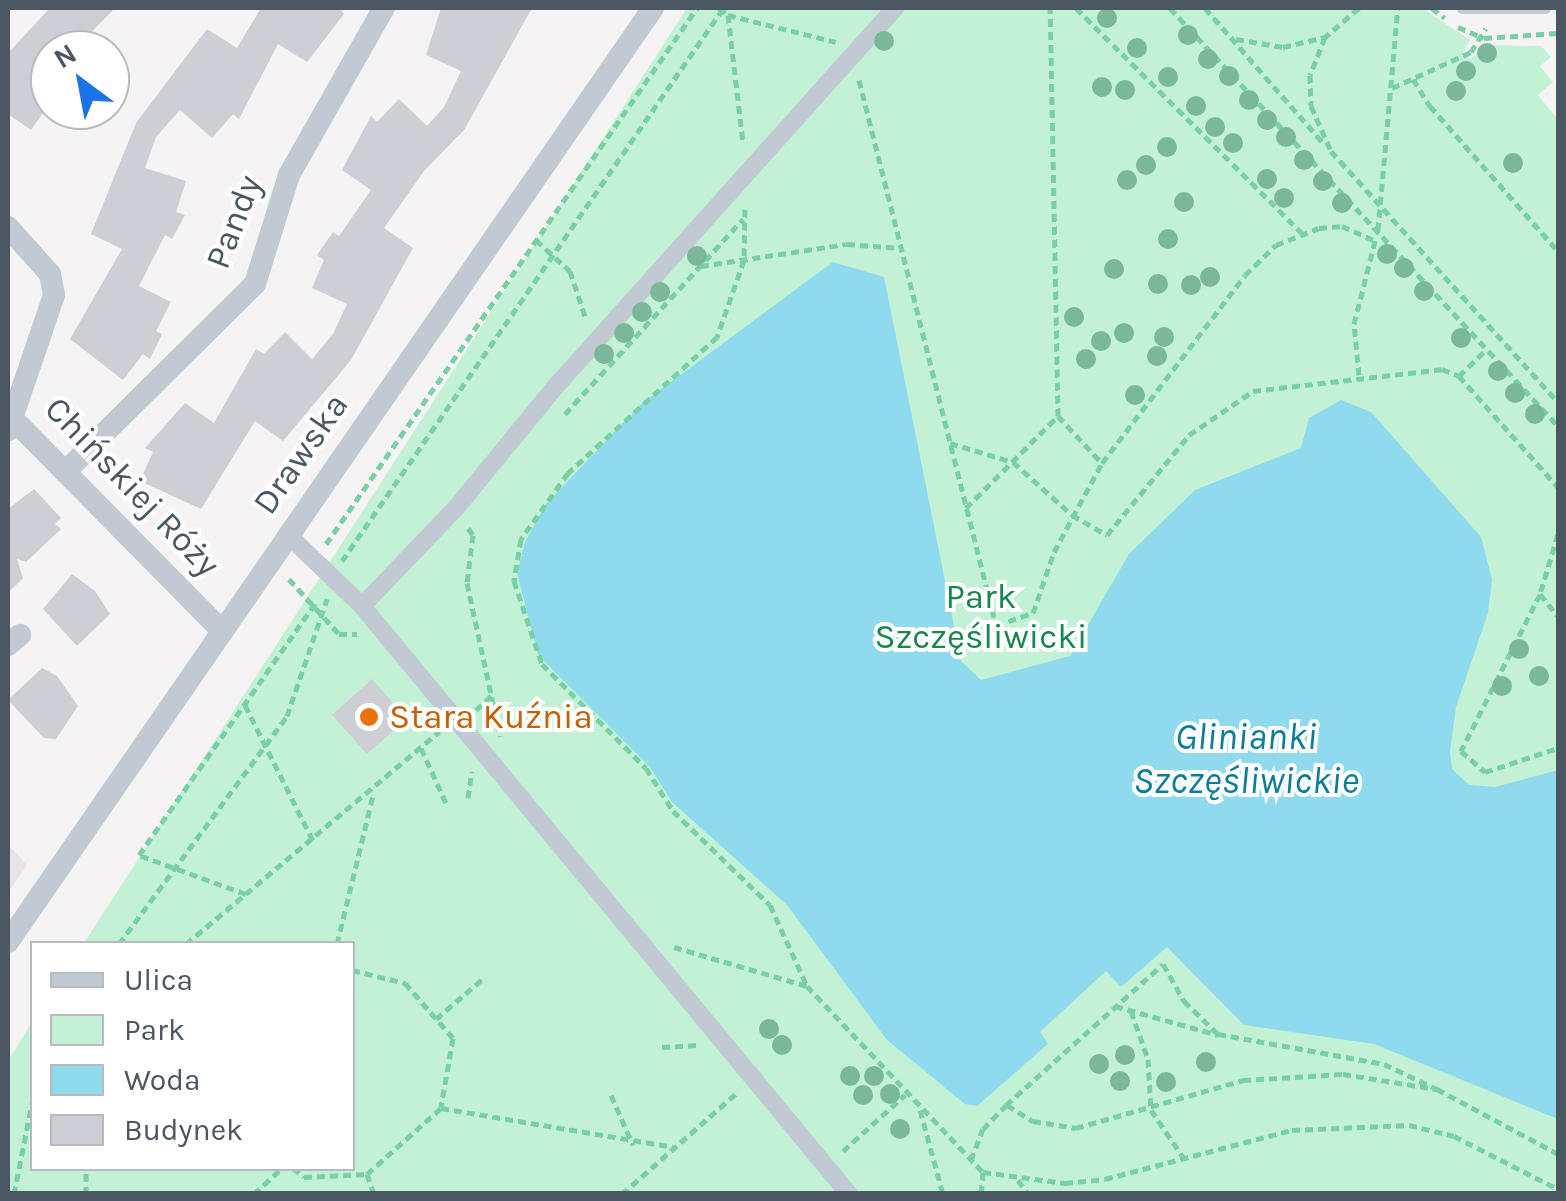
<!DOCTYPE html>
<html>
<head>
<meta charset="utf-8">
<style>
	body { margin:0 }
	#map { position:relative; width:1566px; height:1201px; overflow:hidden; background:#f5f3f3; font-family:Karla,sans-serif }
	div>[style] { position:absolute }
	.education>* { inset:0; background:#e6e4e5 }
	.green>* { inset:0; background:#c3f1d5 }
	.water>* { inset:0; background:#90daee }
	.building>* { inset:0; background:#cdcfd5 }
	.path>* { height:5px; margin-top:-2.5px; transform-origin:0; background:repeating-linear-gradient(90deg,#7ad0a6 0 8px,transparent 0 13px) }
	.service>* { height:11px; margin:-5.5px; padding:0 5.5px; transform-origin:5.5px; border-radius:5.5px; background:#c1cad2 }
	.pedestrian>* { height:18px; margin:-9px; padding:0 9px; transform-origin:9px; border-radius:9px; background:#c1cad2 }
	.minor>* { height:22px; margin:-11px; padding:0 11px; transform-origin:11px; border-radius:11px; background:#c1cad2 }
	.trees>* { width:20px; height:20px; margin:-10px; border-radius:50%; background:#7bb799 }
	.dots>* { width:28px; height:28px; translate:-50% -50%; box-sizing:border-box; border:5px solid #fff; border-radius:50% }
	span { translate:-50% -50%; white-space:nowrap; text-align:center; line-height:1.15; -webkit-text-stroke:8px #fff; paint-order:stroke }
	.street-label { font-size:35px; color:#4a5661 }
	.park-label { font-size:35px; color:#17864f }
	.food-label { font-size:35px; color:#c56008 }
	.left { translate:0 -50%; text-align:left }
	.water-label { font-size:38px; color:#0c7c9b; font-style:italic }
	.frame { position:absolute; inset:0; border:10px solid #4a5661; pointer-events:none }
	.legend { position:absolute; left:30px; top:941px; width:325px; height:230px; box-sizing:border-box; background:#fff; border:2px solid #b7bbc0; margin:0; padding:12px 18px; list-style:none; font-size:30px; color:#4a5661 }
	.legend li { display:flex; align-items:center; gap:20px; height:50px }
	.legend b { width:50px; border:2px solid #b7bbc0 }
	.north { position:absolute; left:30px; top:30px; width:100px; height:100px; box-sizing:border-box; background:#fff; border:2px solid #b7bbc0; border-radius:50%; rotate:328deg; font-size:28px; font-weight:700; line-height:40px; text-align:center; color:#4a5661 }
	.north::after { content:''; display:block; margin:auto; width:35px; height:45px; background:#1a73e8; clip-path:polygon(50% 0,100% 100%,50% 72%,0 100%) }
</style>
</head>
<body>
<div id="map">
	<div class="education">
		<i style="clip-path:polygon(8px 845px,27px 865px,8px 893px)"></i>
	</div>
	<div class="green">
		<i style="clip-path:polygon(687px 8px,1422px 8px,1470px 40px,1463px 52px,1470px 59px,1487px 45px,1541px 46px,1551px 57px,1540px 66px,1553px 82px,1538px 95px,1558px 120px,1558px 1193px,8px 1193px,8px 1061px,32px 1022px,32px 1168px,352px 1168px,352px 944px,84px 943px)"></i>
	</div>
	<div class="water">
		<i style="clip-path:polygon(833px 262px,884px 277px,961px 661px,981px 680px,1070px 656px,1129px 554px,1195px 490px,1301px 448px,1309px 418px,1341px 400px,1371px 412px,1481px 537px,1492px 579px,1488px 613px,1456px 707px,1450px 752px,1452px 769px,1469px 785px,1495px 787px,1558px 770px,1558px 1119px,1374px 1044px,1244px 1025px,1167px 947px,1121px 987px,1106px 971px,1040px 1032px,1048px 1044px,977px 1106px,965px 1104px,887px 1040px,787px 905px,672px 802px,650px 767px,538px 655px,517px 573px,525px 542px,546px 504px,641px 404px)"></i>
	</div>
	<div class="building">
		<i style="clip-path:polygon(50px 8px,115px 8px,74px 50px,50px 50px,50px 103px,31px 130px,8px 114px,8px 53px)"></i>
		<i style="clip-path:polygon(261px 8px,339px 8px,344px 14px,307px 62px,278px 44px,239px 119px,233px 114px,212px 138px,180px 110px,156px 137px,145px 168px,186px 181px,176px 212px,185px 215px,172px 239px,165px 235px,139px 286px,171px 302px,156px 331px,162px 334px,150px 359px,143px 354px,123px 380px,70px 339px,122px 249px,91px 234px,136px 123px,207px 29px,237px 48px)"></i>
		<i style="clip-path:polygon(441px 8px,532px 8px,464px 130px,424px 171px,384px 228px,413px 248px,351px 360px,283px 441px,255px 421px,201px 509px,140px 481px,153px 452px,145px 448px,185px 403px,214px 423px,256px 349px,264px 354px,285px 332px,312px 359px,333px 334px,347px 304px,312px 288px,324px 260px,317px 255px,333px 232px,339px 236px,371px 190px,342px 170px,371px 116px,377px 122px,399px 99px,427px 126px,444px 107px,461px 71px,426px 55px)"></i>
		<i style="clip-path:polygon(34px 489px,61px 518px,55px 524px,61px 529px,26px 562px,17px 559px,23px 578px,8px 593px,8px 509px)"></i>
		<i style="clip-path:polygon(72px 574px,95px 591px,110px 614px,77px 646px,43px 609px)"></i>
		<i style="clip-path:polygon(42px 668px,57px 676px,78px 706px,56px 739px,44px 738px,8px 700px)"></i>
		<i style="clip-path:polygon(372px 679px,407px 719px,367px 754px,332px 715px)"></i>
	</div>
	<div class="path">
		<i style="left:719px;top:8px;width:11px;rotate:38deg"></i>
		<i style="left:728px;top:15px;width:129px;rotate:83.3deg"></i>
		<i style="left:1076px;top:8px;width:319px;rotate:44.9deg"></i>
		<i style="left:1170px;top:8px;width:570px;rotate:47.13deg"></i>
		<i style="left:1205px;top:8px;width:182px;rotate:48.8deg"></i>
		<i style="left:1359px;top:8px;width:45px;rotate:139.5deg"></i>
		<i style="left:1325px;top:37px;width:41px;rotate:111.5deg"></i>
		<i style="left:1310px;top:75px;width:31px;rotate:88deg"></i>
		<i style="left:1311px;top:106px;width:49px;rotate:66deg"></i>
		<i style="left:1331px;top:151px;width:338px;rotate:47.9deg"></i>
		<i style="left:1432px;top:8px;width:16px;rotate:38deg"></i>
		<i style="left:728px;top:15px;width:111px;rotate:14deg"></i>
		<i style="left:1458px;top:27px;width:28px;rotate:23deg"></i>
		<i style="left:1484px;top:38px;width:74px;rotate:-3.9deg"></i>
		<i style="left:1236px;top:39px;width:48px;rotate:9.7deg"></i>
		<i style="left:1283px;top:47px;width:43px;rotate:-13.4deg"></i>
		<i style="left:1413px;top:79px;width:32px;rotate:58deg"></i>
		<i style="left:1430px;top:106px;width:193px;rotate:48.6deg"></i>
		<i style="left:859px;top:80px;width:562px;rotate:75.89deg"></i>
		<i style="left:996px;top:625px;width:39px;rotate:-18deg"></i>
		<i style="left:1033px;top:613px;width:65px;rotate:-71deg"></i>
		<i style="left:1054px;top:552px;width:101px;rotate:-61.7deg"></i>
		<i style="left:1102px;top:463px;width:236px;rotate:-52.7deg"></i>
		<i style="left:1245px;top:275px;width:43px;rotate:-44.1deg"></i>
		<i style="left:1276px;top:245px;width:46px;rotate:-21.6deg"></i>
		<i style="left:1319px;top:228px;width:23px;rotate:-5deg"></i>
		<i style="left:1342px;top:226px;width:36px;rotate:24deg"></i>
		<i style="left:1392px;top:88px;width:87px;rotate:-24.5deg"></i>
		<i style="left:1471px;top:52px;width:28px;rotate:-58deg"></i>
		<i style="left:745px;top:209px;width:51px;rotate:91.1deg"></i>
		<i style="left:744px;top:260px;width:82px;rotate:109.3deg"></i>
		<i style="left:717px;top:337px;width:202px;rotate:137.6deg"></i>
		<i style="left:568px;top:473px;width:81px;rotate:125.5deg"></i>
		<i style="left:521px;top:539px;width:43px;rotate:99.5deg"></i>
		<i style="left:514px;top:581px;width:88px;rotate:71.4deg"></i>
		<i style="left:542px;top:664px;width:147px;rotate:45deg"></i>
		<i style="left:646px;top:768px;width:51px;rotate:57.9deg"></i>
		<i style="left:673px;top:811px;width:135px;rotate:44.1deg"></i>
		<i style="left:770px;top:905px;width:89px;rotate:65.4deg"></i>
		<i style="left:807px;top:986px;width:256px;rotate:46.6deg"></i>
		<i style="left:983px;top:1172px;width:22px;rotate:95deg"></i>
		<i style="left:1378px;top:230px;width:223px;rotate:-84.9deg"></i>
		<i style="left:536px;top:240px;width:46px;rotate:42.4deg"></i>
		<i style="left:570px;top:271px;width:51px;rotate:71.6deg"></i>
		<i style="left:701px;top:266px;width:148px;rotate:-8.6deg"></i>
		<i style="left:847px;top:244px;width:54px;rotate:4.2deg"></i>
		<i style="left:1359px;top:375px;width:51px;rotate:-95.6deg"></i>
		<i style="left:1354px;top:324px;width:86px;rotate:-75.8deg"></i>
		<i style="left:1459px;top:376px;width:37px;rotate:-44deg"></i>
		<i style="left:565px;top:414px;width:264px;rotate:-47.6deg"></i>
		<i style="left:1058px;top:416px;width:64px;rotate:46.9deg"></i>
		<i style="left:950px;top:443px;width:66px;rotate:16.8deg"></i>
		<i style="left:1013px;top:462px;width:79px;rotate:41.9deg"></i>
		<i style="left:1072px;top:515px;width:40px;rotate:29.7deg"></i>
		<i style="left:1107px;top:535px;width:129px;rotate:-50.6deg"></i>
		<i style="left:1189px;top:435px;width:78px;rotate:-34.5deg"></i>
		<i style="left:1253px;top:391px;width:190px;rotate:-6.6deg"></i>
		<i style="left:1442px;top:369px;width:18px;rotate:22deg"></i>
		<i style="left:1459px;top:376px;width:149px;rotate:48.3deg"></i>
		<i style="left:966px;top:508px;width:130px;rotate:-45deg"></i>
		<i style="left:1058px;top:416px;width:408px;rotate:-91.1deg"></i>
		<i style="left:468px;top:528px;width:9px;rotate:54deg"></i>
		<i style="left:473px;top:535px;width:48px;rotate:97.1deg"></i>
		<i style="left:467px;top:583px;width:157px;rotate:77.8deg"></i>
		<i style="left:1558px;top:534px;width:63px;rotate:106.7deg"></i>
		<i style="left:1540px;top:594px;width:28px;rotate:51deg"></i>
		<i style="left:326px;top:544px;width:652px;rotate:-55.31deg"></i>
		<i style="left:342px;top:561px;width:669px;rotate:-55.41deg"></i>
		<i style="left:289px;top:579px;width:74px;rotate:47.7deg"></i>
		<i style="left:339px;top:634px;width:18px"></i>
		<i style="left:1540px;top:594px;width:176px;rotate:116.7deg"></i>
		<i style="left:1461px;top:751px;width:32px;rotate:41deg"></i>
		<i style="left:1485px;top:772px;width:77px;rotate:-18.2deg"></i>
		<i style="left:245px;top:705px;width:152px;rotate:63.4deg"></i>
		<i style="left:476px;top:710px;width:21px;rotate:-43deg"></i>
		<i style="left:421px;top:748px;width:60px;rotate:65.6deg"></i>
		<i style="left:468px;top:798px;width:27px;rotate:-82deg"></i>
		<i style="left:246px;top:894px;width:114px;rotate:-160deg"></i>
		<i style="left:139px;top:855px;width:307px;rotate:-55deg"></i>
		<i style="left:119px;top:944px;width:283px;rotate:-53.6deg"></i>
		<i style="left:287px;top:716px;width:124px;rotate:-71.1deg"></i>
		<i style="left:186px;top:944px;width:331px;rotate:-40deg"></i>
		<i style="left:337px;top:944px;width:153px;rotate:-76.4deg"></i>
		<i style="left:674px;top:947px;width:139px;rotate:16.3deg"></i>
		<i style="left:352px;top:970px;width:55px;rotate:13.8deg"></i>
		<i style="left:405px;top:983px;width:73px;rotate:48.9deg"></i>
		<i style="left:453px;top:1038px;width:70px;rotate:99.9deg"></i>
		<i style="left:1115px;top:1006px;width:107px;rotate:15.7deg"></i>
		<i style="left:1131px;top:1011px;width:51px;rotate:70.5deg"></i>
		<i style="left:1148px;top:1059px;width:51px;rotate:86.6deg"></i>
		<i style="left:1151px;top:1110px;width:57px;rotate:55.8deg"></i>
		<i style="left:436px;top:1019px;width:65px;rotate:-40.6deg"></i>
		<i style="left:662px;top:1047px;width:37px;rotate:-3deg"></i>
		<i style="left:611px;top:1095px;width:55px;rotate:66.3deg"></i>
		<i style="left:1007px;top:1105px;width:31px;rotate:32deg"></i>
		<i style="left:1033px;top:1121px;width:44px;rotate:9.2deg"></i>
		<i style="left:1076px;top:1128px;width:174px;rotate:-16deg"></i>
		<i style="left:1243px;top:1080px;width:100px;rotate:-3.4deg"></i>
		<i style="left:1343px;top:1074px;width:95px;rotate:9.1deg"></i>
		<i style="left:1437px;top:1089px;width:137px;rotate:28.2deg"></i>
		<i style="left:920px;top:1110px;width:87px;rotate:74.7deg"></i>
		<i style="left:843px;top:1151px;width:84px;rotate:-42.1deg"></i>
		<i style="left:971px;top:1160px;width:33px;rotate:-69deg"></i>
		<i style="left:983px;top:1129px;width:33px;rotate:-46deg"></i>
		<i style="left:1006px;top:1105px;width:211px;rotate:-41.9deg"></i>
		<i style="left:1163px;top:964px;width:43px;rotate:60.4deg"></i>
		<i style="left:1184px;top:1001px;width:47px;rotate:44.1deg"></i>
		<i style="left:1218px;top:1034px;width:169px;rotate:10.2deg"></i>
		<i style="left:1384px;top:1064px;width:59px;rotate:25.3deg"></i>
		<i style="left:293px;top:1168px;width:14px;rotate:39deg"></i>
		<i style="left:304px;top:1177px;width:63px;rotate:-2.7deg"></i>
		<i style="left:367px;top:1174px;width:99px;rotate:-41.7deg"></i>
		<i style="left:441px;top:1108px;width:235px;rotate:9.5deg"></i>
		<i style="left:983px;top:1172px;width:83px;rotate:7.6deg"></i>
		<i style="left:1065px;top:1183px;width:40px;rotate:-5.7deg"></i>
		<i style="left:1105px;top:1179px;width:193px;rotate:-14.7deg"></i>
		<i style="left:1292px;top:1130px;width:117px;rotate:-2.4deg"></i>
		<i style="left:1409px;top:1125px;width:46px;rotate:13.7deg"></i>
		<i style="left:1454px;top:1136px;width:117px;rotate:27deg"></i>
		<i style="left:367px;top:1174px;width:21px;rotate:71deg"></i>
		<i style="left:1018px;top:1180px;width:17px;rotate:54deg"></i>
		<i style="left:14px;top:1194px;width:93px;rotate:-78.8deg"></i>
		<i style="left:86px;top:1194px;width:26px;rotate:-90deg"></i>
		<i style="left:254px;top:1194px;width:38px;rotate:-43deg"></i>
		<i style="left:622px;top:1194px;width:156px;rotate:-41.4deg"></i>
	</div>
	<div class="service">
		<i style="left:1462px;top:8px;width:83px"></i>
	</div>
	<div class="pedestrian">
		<i style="left:287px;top:534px;width:104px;rotate:43.8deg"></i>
		<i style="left:362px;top:606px;width:763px;rotate:50.37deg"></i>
		<i style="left:362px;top:606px;width:136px;rotate:-46.2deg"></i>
		<i style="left:456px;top:508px;width:158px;rotate:-50.7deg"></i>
		<i style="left:556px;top:386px;width:508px;rotate:-48.11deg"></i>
	</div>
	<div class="minor">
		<i style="left:8px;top:227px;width:63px;rotate:48.2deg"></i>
		<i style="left:50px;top:274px;width:21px;rotate:79deg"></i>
		<i style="left:54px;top:295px;width:143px;rotate:108.8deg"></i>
		<i style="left:13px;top:419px;width:296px;rotate:45.4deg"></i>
		<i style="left:65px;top:472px;width:267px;rotate:-44.7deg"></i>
		<i style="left:255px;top:284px;width:114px;rotate:-72.7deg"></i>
		<i style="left:289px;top:175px;width:192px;rotate:-60.4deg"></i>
		<i style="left:8px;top:645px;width:16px;rotate:-40deg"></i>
		<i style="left:8px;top:942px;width:1135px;rotate:-55.37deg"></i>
	</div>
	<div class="trees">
		<i style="left:1107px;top:18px"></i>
		<i style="left:1188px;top:35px"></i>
		<i style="left:884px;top:41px"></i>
		<i style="left:1137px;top:48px"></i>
		<i style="left:1487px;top:53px"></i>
		<i style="left:1208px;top:59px"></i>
		<i style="left:1466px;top:71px"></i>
		<i style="left:1229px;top:76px"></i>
		<i style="left:1168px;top:77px"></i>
		<i style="left:1102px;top:87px"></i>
		<i style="left:1125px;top:90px"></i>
		<i style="left:1456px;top:91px"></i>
		<i style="left:1249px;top:100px"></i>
		<i style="left:1196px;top:106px"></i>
		<i style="left:1267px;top:120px"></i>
		<i style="left:1215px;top:127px"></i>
		<i style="left:1286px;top:137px"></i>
		<i style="left:1233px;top:143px"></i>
		<i style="left:1167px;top:147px"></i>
		<i style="left:1304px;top:160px"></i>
		<i style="left:1513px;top:163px"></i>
		<i style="left:1146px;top:165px"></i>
		<i style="left:1267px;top:179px"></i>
		<i style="left:1127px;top:180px"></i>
		<i style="left:1323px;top:181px"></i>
		<i style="left:1284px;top:198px"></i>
		<i style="left:1184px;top:202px"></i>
		<i style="left:1342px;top:203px"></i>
		<i style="left:1168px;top:239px"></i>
		<i style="left:1387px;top:254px"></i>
		<i style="left:697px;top:256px"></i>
		<i style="left:1404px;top:268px"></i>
		<i style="left:1114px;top:269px"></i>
		<i style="left:1210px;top:277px"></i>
		<i style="left:1158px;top:284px"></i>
		<i style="left:1191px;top:285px"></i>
		<i style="left:1424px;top:291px"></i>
		<i style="left:660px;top:292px"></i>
		<i style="left:642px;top:312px"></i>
		<i style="left:1074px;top:317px"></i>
		<i style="left:624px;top:333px"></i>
		<i style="left:1124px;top:333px"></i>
		<i style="left:1164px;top:337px"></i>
		<i style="left:1461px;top:338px"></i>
		<i style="left:1101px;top:341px"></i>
		<i style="left:604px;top:354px"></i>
		<i style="left:1157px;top:356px"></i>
		<i style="left:1086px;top:359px"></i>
		<i style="left:1498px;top:371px"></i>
		<i style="left:1515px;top:393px"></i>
		<i style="left:1135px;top:395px"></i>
		<i style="left:1535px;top:414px"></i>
		<i style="left:1519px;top:649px"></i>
		<i style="left:1539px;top:676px"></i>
		<i style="left:1502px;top:686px"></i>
		<i style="left:769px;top:1029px"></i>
		<i style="left:782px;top:1045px"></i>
		<i style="left:1125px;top:1055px"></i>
		<i style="left:1206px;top:1062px"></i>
		<i style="left:1099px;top:1064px"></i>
		<i style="left:850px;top:1076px"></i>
		<i style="left:874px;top:1076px"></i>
		<i style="left:1120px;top:1081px"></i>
		<i style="left:1166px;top:1082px"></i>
		<i style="left:890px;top:1094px"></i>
		<i style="left:863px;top:1095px"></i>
		<i style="left:900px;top:1129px"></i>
	</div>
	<div class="dots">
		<i style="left:369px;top:717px;background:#e8710a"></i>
	</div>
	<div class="street-label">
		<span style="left:234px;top:222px;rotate:-69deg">Pandy</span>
		<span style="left:301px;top:454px;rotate:-55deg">Drawska</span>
		<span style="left:132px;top:487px;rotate:46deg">Chińskiej Róży</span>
	</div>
	<div class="park-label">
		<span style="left:981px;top:617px">Park<br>Szczęśliwicki</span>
	</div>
	<div class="food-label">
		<span class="left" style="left:389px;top:717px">Stara Kuźnia</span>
	</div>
	<div class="water-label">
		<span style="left:1246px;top:759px">Glinianki<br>Szczęśliwickie</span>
	</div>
	<div class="frame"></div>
	<ul class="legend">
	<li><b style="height:12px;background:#c1cad2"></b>Ulica</li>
	<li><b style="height:28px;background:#c3f1d5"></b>Park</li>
	<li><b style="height:28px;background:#90daee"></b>Woda</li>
	<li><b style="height:28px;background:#cdcfd5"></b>Budynek</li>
	</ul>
	<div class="north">N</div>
</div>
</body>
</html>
